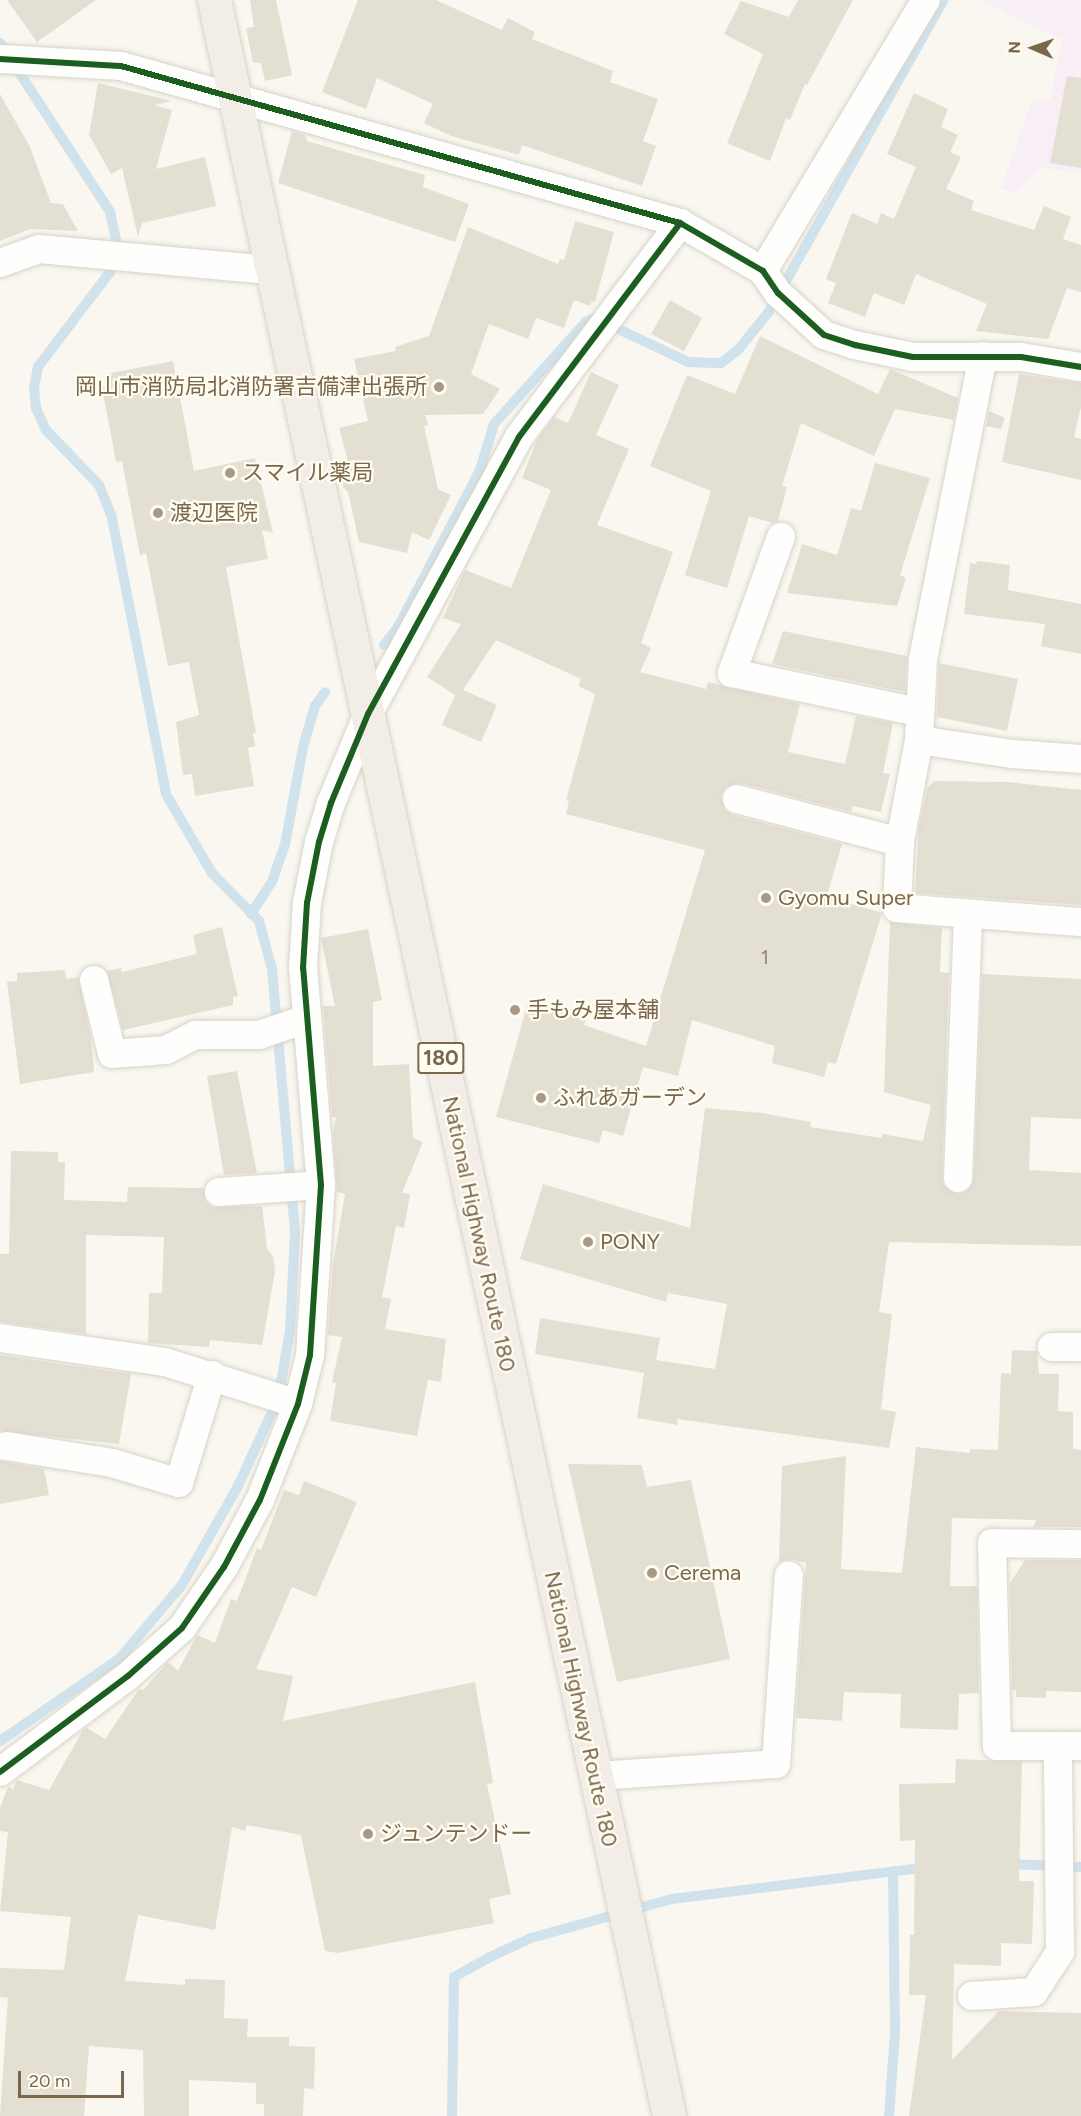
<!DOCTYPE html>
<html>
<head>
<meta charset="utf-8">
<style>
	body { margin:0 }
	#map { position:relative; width:1081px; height:2116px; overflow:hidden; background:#f9f7ef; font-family:Figtree,"Noto Sans JP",sans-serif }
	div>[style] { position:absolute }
	.education>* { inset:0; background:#f8eef5 }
	.stream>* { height:10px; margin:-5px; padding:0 5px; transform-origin:5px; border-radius:5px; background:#d0e2eb }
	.building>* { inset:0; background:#e4dfd3 }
	.roads { filter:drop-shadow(0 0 2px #d7d3ca) drop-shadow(0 0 2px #d7d3ca) }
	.street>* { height:28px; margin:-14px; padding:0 14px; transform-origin:14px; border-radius:14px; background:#fefefd }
	.highway>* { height:33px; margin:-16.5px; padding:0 16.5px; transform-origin:16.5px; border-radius:16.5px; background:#f2ede6 }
	.cycleway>* { height:6px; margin:-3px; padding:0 3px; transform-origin:3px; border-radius:3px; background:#1b5e20 }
	.dots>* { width:16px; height:16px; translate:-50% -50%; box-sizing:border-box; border:3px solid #fffdf2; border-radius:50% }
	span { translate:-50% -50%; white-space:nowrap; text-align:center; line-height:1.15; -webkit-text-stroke:4.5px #fffdf2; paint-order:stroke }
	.number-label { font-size:20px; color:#988871 }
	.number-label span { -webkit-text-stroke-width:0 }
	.shield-label span { padding:2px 4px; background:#fffdf2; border:2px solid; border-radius:4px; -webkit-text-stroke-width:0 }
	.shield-label { font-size:21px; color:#7b674c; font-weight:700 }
	.poi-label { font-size:22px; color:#7b674c }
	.right { translate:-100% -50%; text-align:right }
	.left { translate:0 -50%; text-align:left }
	.street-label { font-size:22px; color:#7b674c }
	.north { position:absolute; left:1003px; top:18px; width:60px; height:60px; -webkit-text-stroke:4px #fffdf2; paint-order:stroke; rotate:272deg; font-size:16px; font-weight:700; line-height:24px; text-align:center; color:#7b674c }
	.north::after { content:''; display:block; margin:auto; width:21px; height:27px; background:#7b674c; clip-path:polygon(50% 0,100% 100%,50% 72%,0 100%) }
	.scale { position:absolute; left:18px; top:2071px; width:106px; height:27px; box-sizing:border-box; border:3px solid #7b674c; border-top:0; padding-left:8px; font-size:18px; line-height:21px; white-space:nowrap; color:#7b674c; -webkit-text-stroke:4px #fffdf2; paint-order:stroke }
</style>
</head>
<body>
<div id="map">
	<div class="education">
		<i style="clip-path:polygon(980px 0,1081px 0,1081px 172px,1041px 168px,1016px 193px,1001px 189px,1032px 100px,1050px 100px,1062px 40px)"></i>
	</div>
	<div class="stream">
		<i style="left:0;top:43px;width:202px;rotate:56.9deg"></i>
		<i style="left:110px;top:212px;width:33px;rotate:78deg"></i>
		<i style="left:117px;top:244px;width:29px;rotate:104deg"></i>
		<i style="left:110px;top:272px;width:119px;rotate:127.2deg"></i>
		<i style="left:38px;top:367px;width:20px;rotate:101deg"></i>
		<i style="left:34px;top:387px;width:21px;rotate:85deg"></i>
		<i style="left:36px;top:408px;width:24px;rotate:66deg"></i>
		<i style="left:46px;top:430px;width:76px;rotate:46.1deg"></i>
		<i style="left:99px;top:485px;width:35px;rotate:68deg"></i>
		<i style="left:112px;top:518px;width:281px;rotate:78.9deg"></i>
		<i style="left:166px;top:794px;width:91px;rotate:59.8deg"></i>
		<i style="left:212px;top:873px;width:67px;rotate:45.6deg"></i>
		<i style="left:259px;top:921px;width:50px;rotate:74.8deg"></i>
		<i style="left:272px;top:969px;width:265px;rotate:85deg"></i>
		<i style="left:295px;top:1233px;width:98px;rotate:92.9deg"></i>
		<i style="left:290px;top:1331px;width:69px;rotate:100deg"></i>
		<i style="left:278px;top:1399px;width:98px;rotate:114.7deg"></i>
		<i style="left:237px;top:1488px;width:112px;rotate:119.6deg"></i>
		<i style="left:182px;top:1585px;width:96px;rotate:130.3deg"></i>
		<i style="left:120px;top:1658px;width:146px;rotate:145.3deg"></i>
		<i style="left:384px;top:645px;width:23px;rotate:-52deg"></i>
		<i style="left:398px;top:627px;width:177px;rotate:-62.4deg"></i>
		<i style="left:480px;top:470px;width:48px;rotate:-73.1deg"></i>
		<i style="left:494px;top:424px;width:137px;rotate:-48deg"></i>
		<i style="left:586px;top:322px;width:10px;rotate:-24deg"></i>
		<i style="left:595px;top:318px;width:103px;rotate:25.3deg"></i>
		<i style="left:688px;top:362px;width:33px;rotate:2deg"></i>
		<i style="left:721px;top:363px;width:21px;rotate:-37deg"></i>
		<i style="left:738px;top:350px;width:48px;rotate:-51deg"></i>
		<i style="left:768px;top:313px;width:359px;rotate:-60.7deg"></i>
		<i style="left:251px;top:914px;width:38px;rotate:-57deg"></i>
		<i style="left:272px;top:882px;width:39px;rotate:-71deg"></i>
		<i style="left:285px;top:845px;width:100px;rotate:-79.6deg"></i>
		<i style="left:303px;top:747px;width:43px;rotate:-73.7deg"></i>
		<i style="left:315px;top:706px;width:17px;rotate:-54deg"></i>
		<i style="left:1007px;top:1864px;width:74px;rotate:2.3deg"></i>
		<i style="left:452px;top:2116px;width:139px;rotate:-89.2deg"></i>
		<i style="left:454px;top:1977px;width:41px;rotate:-29.1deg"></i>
		<i style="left:490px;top:1957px;width:45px;rotate:-24.9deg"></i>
		<i style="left:531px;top:1938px;width:146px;rotate:-15.5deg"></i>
		<i style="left:672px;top:1899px;width:258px;rotate:-7.1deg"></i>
		<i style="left:889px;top:2116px;width:83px;rotate:-85.9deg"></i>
		<i style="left:895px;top:2033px;width:162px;rotate:-90.7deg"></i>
	</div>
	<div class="building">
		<i style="clip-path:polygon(7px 0,96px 0,37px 42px)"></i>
		<i style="clip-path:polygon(250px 0,276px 0,292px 75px,265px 81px,261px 63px,253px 63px,246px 28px,254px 27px)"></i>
		<i style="clip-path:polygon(358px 0,436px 0,502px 30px,508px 18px,535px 32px,532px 39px,613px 71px,610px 82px,658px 99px,643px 141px,656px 146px,642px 186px,522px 145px,519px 155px,451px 136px,424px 123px,433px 104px,377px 78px,366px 109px,322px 92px)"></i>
		<i style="clip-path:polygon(798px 0,853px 0,807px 85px,805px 84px,790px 120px,786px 118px,770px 161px,727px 143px,763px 54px,724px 34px,741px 1px,789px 17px)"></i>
		<i style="clip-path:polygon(1067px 76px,1081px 78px,1081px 168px,1050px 163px)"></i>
		<i style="clip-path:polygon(98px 83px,172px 101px,154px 105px,172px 110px,156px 169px,205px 157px,216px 206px,142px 223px,138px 237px,122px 168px,111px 174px,89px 135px)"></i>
		<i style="clip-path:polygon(914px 93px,948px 109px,941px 127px,958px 135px,950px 152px,961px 157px,946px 189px,974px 201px,971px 210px,1034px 230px,1044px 206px,1071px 217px,1063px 239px,1081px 245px,1081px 292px,1067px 288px,1048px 339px,976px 331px,987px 304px,916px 274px,904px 305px,874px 293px,865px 317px,828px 303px,836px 283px,826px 279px,852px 213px,877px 224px,881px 213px,894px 219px,916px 167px,887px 154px)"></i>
		<i style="clip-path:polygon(0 94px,30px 147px,51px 203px,63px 204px,78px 231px,30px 229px,0 241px)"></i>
		<i style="clip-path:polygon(292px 131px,305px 135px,307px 141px,425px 175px,423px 187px,469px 204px,455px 242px,278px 183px)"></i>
		<i style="clip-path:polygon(575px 221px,614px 232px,595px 302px,592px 301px,590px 306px,574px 300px,564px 328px,536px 318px,528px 339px,489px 324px,471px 374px,500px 389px,483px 414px,425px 415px,428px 425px,424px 426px,438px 489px,451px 495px,429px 540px,412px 532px,407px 553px,359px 542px,348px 492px,343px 487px,343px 463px,348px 462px,339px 428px,368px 421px,354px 359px,396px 351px,395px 347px,429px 336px,468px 227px,558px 264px,560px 259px,564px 260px)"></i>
		<i style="clip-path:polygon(670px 300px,702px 318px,684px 351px,651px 334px)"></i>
		<i style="clip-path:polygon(760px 336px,878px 394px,890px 369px,958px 398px,954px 420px,895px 409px,874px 456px,801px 423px,782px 486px,787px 487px,778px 521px,773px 523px,749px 516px,727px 588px,685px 575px,711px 491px,650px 466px,687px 375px,735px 394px)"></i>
		<i style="clip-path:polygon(173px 361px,194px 471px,255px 458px,273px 533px,262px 530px,268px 559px,226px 567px,256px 733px,253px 733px,255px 746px,248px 748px,254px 786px,195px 796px,192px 774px,183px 775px,176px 722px,199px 715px,189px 662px,168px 666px,146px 553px,140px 555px,122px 461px,116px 462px,102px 387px,108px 387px,106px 374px)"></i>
		<i style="clip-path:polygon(591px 372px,619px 385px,596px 435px,629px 449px,597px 525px,673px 552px,641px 643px,651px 648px,640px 672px,706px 689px,708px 682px,800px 704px,788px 752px,845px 764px,856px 716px,893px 723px,883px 773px,890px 774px,881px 812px,853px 806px,851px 812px,741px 783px,726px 787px,721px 795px,725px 810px,733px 815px,842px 844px,827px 896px,882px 913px,836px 1064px,828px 1062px,824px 1077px,772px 1063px,775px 1046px,692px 1020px,678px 1076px,643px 1067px,623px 1136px,603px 1130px,599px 1143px,496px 1117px,528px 1002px,586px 1017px,584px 1025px,646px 1046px,705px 850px,566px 814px,569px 801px,566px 800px,595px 694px,578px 686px,581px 679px,496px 640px,463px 690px,497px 705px,481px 742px,442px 725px,455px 695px,427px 677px,461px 624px,443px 618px,465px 570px,511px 588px,551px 490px,522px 478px,537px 440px,554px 417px,568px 423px)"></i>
		<i style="clip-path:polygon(1019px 374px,1081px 383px,1081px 407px,1074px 437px,1081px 439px,1081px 480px,1002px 462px)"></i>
		<i style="clip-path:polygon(989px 411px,1005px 418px,1001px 429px,986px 426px)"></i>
		<i style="clip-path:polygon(875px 463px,930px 478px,900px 575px,906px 578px,897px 606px,787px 593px,802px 544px,837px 555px,851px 508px,861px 511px)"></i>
		<i style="clip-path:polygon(977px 561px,1010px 565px,1008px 590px,1081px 604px,1081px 654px,1041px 646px,1045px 624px,964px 614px,970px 563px,976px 564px)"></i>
		<i style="clip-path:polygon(783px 631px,907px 656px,905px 692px,772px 664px)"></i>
		<i style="clip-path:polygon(939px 663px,1018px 679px,1007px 731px,937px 717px)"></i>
		<i style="clip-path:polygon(934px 781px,1008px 782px,1081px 790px,1081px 905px,915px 893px,919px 827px,927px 789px)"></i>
		<i style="clip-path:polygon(890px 922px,942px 928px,940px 972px,949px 973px,942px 1177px,944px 1186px,957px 1194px,966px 1192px,974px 1179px,982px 974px,1081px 979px,1081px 1119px,1031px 1117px,1029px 1170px,1081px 1173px,1081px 1246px,889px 1242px,879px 1312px,892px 1314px,881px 1409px,896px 1412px,889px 1448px,677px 1419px,678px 1425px,637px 1418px,644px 1373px,535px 1354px,540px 1318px,660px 1338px,656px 1360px,715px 1369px,727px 1304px,668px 1293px,666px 1302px,520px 1259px,543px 1184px,690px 1228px,705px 1108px,762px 1113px,811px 1122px,810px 1127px,882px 1138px,882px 1134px,923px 1141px,931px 1105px,884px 1092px)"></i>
		<i style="clip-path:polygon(222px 927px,238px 996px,233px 997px,233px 1005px,123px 1030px,107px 971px,121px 968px,122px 972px,197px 954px,193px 935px)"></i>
		<i style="clip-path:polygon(368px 929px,382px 1000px,373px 1002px,373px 1066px,409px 1064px,413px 1138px,423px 1142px,402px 1193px,410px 1194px,404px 1228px,396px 1226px,382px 1297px,391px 1299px,385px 1329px,446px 1339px,441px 1382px,428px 1380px,417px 1436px,330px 1421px,336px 1383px,332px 1382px,342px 1337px,328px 1335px,333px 1263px,345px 1194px,337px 1192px,333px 1132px,336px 1117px,332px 1117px,323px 1006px,335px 1006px,321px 938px)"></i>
		<i style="clip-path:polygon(65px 970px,66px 979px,78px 977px,91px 1038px,94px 1072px,20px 1084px,7px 982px,17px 981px,17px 973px)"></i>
		<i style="clip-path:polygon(237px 1071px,257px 1173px,224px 1175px,207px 1076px)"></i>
		<i style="clip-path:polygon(11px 1151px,58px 1152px,58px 1162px,65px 1162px,64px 1200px,127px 1202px,128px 1187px,204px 1188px,205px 1201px,212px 1207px,262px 1206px,267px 1249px,273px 1256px,275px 1272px,262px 1345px,210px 1340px,209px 1347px,148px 1343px,149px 1293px,162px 1293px,164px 1237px,86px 1235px,86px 1334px,0 1322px,0 1254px,9px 1254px)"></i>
		<i style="clip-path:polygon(1012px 1350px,1037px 1351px,1039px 1374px,1059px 1374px,1058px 1411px,1073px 1412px,1073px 1449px,1081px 1450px,1081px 1527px,1034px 1527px,1036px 1520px,952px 1518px,950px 1586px,977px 1586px,979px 1693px,959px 1694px,958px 1730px,900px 1728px,901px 1694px,844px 1692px,842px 1721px,796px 1718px,806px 1563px,790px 1559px,779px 1562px,782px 1466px,846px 1456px,841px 1569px,902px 1573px,916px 1447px,970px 1453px,970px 1449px,998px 1450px,1001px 1373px,1011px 1374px)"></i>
		<i style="clip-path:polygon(0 1355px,131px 1374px,119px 1444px,0 1431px)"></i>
		<i style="clip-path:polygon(0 1461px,44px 1469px,49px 1495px,0 1504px)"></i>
		<i style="clip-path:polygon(568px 1464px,642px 1465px,647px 1487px,691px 1480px,730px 1659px,617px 1682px)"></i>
		<i style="clip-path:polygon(304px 1481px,357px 1502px,316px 1597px,292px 1587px,256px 1669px,293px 1676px,283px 1721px,475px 1682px,493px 1783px,487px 1784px,511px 1894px,489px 1899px,494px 1923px,338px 1953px,325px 1951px,301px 1835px,247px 1825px,245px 1831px,232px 1827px,215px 1930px,138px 1915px,125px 1981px,185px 1985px,185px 1979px,225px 1980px,224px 2018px,248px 2019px,247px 2037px,289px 2037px,289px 2046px,315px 2047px,314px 2089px,304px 2088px,303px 2116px,264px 2116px,264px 2104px,256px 2104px,256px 2083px,189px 2080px,189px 2116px,144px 2116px,143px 2050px,89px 2046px,84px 2116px,0 2116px,8px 1998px,0 1997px,0 1968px,64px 1970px,71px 1917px,0 1911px,8px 1832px,0 1831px,0 1808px,8px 1787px,13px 1789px,17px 1780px,49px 1790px,83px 1730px,87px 1728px,105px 1739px,139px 1689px,143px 1690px,168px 1662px,178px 1671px,197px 1635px,215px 1643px,231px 1599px,237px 1601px,257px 1548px,261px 1550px,284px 1490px,299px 1495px)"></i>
		<i style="clip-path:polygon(1025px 1560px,1081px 1560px,1081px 1692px,1046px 1691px,1046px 1698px,1016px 1697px,1016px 1690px,1012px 1690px,1010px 1583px)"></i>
		<i style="clip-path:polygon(956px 1759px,1022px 1762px,1019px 1881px,1034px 1881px,1032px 1944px,1001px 1943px,1001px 1966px,954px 1964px,952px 2060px,999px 2011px,1081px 2013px,1081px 2116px,909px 2116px,926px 1995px,909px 1995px,910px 1935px,914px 1935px,915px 1840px,900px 1841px,899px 1784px,955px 1783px)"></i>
	</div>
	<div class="roads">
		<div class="street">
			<i style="left:0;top:59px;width:121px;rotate:3.3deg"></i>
			<i style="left:121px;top:66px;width:581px;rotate:15.69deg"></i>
			<i style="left:680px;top:223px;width:96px;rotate:30deg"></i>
			<i style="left:763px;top:271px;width:27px;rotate:56deg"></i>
			<i style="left:778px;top:293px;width:62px;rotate:42.4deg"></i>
			<i style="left:824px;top:335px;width:33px;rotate:18deg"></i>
			<i style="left:855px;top:345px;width:59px;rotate:11.7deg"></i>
			<i style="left:913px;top:357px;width:108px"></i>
			<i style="left:1021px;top:357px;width:61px;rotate:9.5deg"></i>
			<i style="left:0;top:263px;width:41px;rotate:-19.7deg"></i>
			<i style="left:39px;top:249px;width:234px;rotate:5.2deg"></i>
			<i style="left:763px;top:271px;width:316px;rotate:-59deg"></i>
			<i style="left:983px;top:356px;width:310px;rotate:101.2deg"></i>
			<i style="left:923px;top:660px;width:80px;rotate:92.9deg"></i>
			<i style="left:919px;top:740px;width:104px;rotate:100.6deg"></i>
			<i style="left:900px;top:842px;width:66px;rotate:92.6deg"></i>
			<i style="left:897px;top:908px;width:185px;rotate:4.4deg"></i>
			<i style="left:781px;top:537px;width:145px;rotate:109.8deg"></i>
			<i style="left:732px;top:673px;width:191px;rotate:11.8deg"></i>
			<i style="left:919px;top:740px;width:95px;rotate:8.5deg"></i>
			<i style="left:1013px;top:754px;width:68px;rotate:4.2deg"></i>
			<i style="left:737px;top:799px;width:169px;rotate:14.8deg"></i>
			<i style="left:94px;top:980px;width:76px;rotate:76.3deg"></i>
			<i style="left:112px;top:1054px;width:54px;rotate:-4.2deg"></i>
			<i style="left:166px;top:1050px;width:34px;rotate:-27deg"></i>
			<i style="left:196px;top:1035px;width:63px"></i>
			<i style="left:259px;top:1035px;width:50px;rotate:-18.8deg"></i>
			<i style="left:958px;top:1178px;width:264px;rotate:-87.8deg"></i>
			<i style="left:219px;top:1192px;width:102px;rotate:-3.9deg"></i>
			<i style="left:0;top:1338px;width:167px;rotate:8.3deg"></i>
			<i style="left:165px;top:1362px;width:139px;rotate:17.5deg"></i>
			<i style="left:1052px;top:1347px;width:29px"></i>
			<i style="left:6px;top:1446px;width:107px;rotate:9.1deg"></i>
			<i style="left:112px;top:1463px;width:70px;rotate:16.6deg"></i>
			<i style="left:179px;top:1483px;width:113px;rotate:-73deg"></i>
			<i style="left:1081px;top:1544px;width:89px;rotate:-179.4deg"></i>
			<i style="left:992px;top:1543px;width:203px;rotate:88.6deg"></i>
			<i style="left:997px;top:1746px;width:84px"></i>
			<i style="left:0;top:1772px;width:160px;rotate:-36.9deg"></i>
			<i style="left:128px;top:1676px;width:72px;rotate:-41.6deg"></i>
			<i style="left:182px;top:1628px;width:74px;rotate:-55.5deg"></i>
			<i style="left:224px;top:1567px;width:76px;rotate:-61.8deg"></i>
			<i style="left:260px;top:1500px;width:103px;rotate:-68.4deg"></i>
			<i style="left:298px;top:1404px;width:50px;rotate:-76.2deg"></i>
			<i style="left:310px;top:1355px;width:170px;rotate:-86.3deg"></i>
			<i style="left:321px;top:1185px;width:218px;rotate:-94.7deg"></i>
			<i style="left:303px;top:968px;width:65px;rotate:-86.5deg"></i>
			<i style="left:307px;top:903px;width:62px;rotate:-78.9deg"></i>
			<i style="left:319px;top:842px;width:41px;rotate:-72.9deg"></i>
			<i style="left:331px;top:803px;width:96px;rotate:-67.4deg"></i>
			<i style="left:368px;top:714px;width:315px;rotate:-61.4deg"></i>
			<i style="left:519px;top:437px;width:268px;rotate:-53deg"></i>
			<i style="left:596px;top:1776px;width:180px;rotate:-3.8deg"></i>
			<i style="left:776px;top:1764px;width:189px;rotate:-86.1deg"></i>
			<i style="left:972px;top:1996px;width:62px;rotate:-3.7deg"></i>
			<i style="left:1034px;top:1992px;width:48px;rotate:-57deg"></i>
			<i style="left:1060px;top:1952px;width:205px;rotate:-90.6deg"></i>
		</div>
		<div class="highway">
			<i style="left:214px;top:0;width:2164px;rotate:77.86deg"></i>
		</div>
	</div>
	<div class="cycleway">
		<i style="left:0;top:59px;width:121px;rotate:3.3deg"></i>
		<i style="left:121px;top:66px;width:581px;rotate:15.69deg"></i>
		<i style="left:680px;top:223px;width:96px;rotate:30deg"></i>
		<i style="left:763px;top:271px;width:27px;rotate:56deg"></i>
		<i style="left:778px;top:293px;width:62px;rotate:42.4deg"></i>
		<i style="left:824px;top:335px;width:33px;rotate:18deg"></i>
		<i style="left:855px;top:345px;width:59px;rotate:11.7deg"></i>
		<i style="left:913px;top:357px;width:108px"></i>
		<i style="left:1021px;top:357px;width:61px;rotate:9.5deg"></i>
		<i style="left:0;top:1772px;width:160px;rotate:-36.9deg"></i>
		<i style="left:128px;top:1676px;width:72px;rotate:-41.6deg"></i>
		<i style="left:182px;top:1628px;width:74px;rotate:-55.5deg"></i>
		<i style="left:224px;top:1567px;width:76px;rotate:-61.8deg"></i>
		<i style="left:260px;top:1500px;width:103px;rotate:-68.4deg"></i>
		<i style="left:298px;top:1404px;width:50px;rotate:-76.2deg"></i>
		<i style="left:310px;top:1355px;width:170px;rotate:-86.3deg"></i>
		<i style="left:321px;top:1185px;width:218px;rotate:-94.7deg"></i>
		<i style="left:303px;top:968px;width:65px;rotate:-86.5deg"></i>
		<i style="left:307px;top:903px;width:62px;rotate:-78.9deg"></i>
		<i style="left:319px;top:842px;width:41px;rotate:-72.9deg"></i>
		<i style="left:331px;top:803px;width:96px;rotate:-67.4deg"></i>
		<i style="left:368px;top:714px;width:315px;rotate:-61.4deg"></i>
		<i style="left:519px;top:437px;width:268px;rotate:-53deg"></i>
	</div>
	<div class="dots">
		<i style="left:439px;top:387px;background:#a79985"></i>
		<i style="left:230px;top:473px;background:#a79985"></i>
		<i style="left:158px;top:513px;background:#a79985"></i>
		<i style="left:766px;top:898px;background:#a79985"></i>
		<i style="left:515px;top:1010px;background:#a79985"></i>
		<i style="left:541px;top:1098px;background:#a79985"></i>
		<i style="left:588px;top:1242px;background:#a79985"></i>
		<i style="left:652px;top:1573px;background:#a79985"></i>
		<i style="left:368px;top:1834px;background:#a79985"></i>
	</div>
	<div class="number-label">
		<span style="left:765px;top:957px">1</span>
	</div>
	<div class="shield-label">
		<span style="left:441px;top:1058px">180</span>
	</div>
	<div class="poi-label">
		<span class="right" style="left:427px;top:387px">岡山市消防局北消防署吉備津出張所</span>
		<span class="left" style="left:242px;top:473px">スマイル薬局</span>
		<span class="left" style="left:170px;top:513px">渡辺医院</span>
		<span class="left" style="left:778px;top:898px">Gyomu Super</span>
		<span class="left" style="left:527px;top:1010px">手もみ屋本舗</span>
		<span class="left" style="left:553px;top:1098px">ふれあガーデン</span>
		<span class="left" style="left:600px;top:1242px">PONY</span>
		<span class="left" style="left:664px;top:1573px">Cerema</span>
		<span class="left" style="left:380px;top:1834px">ジュンテンドー</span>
	</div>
	<div class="street-label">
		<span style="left:479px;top:1234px;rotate:78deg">National Highway Route 180</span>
		<span style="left:581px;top:1709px;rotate:78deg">National Highway Route 180</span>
	</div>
	<div class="north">N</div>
	<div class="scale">20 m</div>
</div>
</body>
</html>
